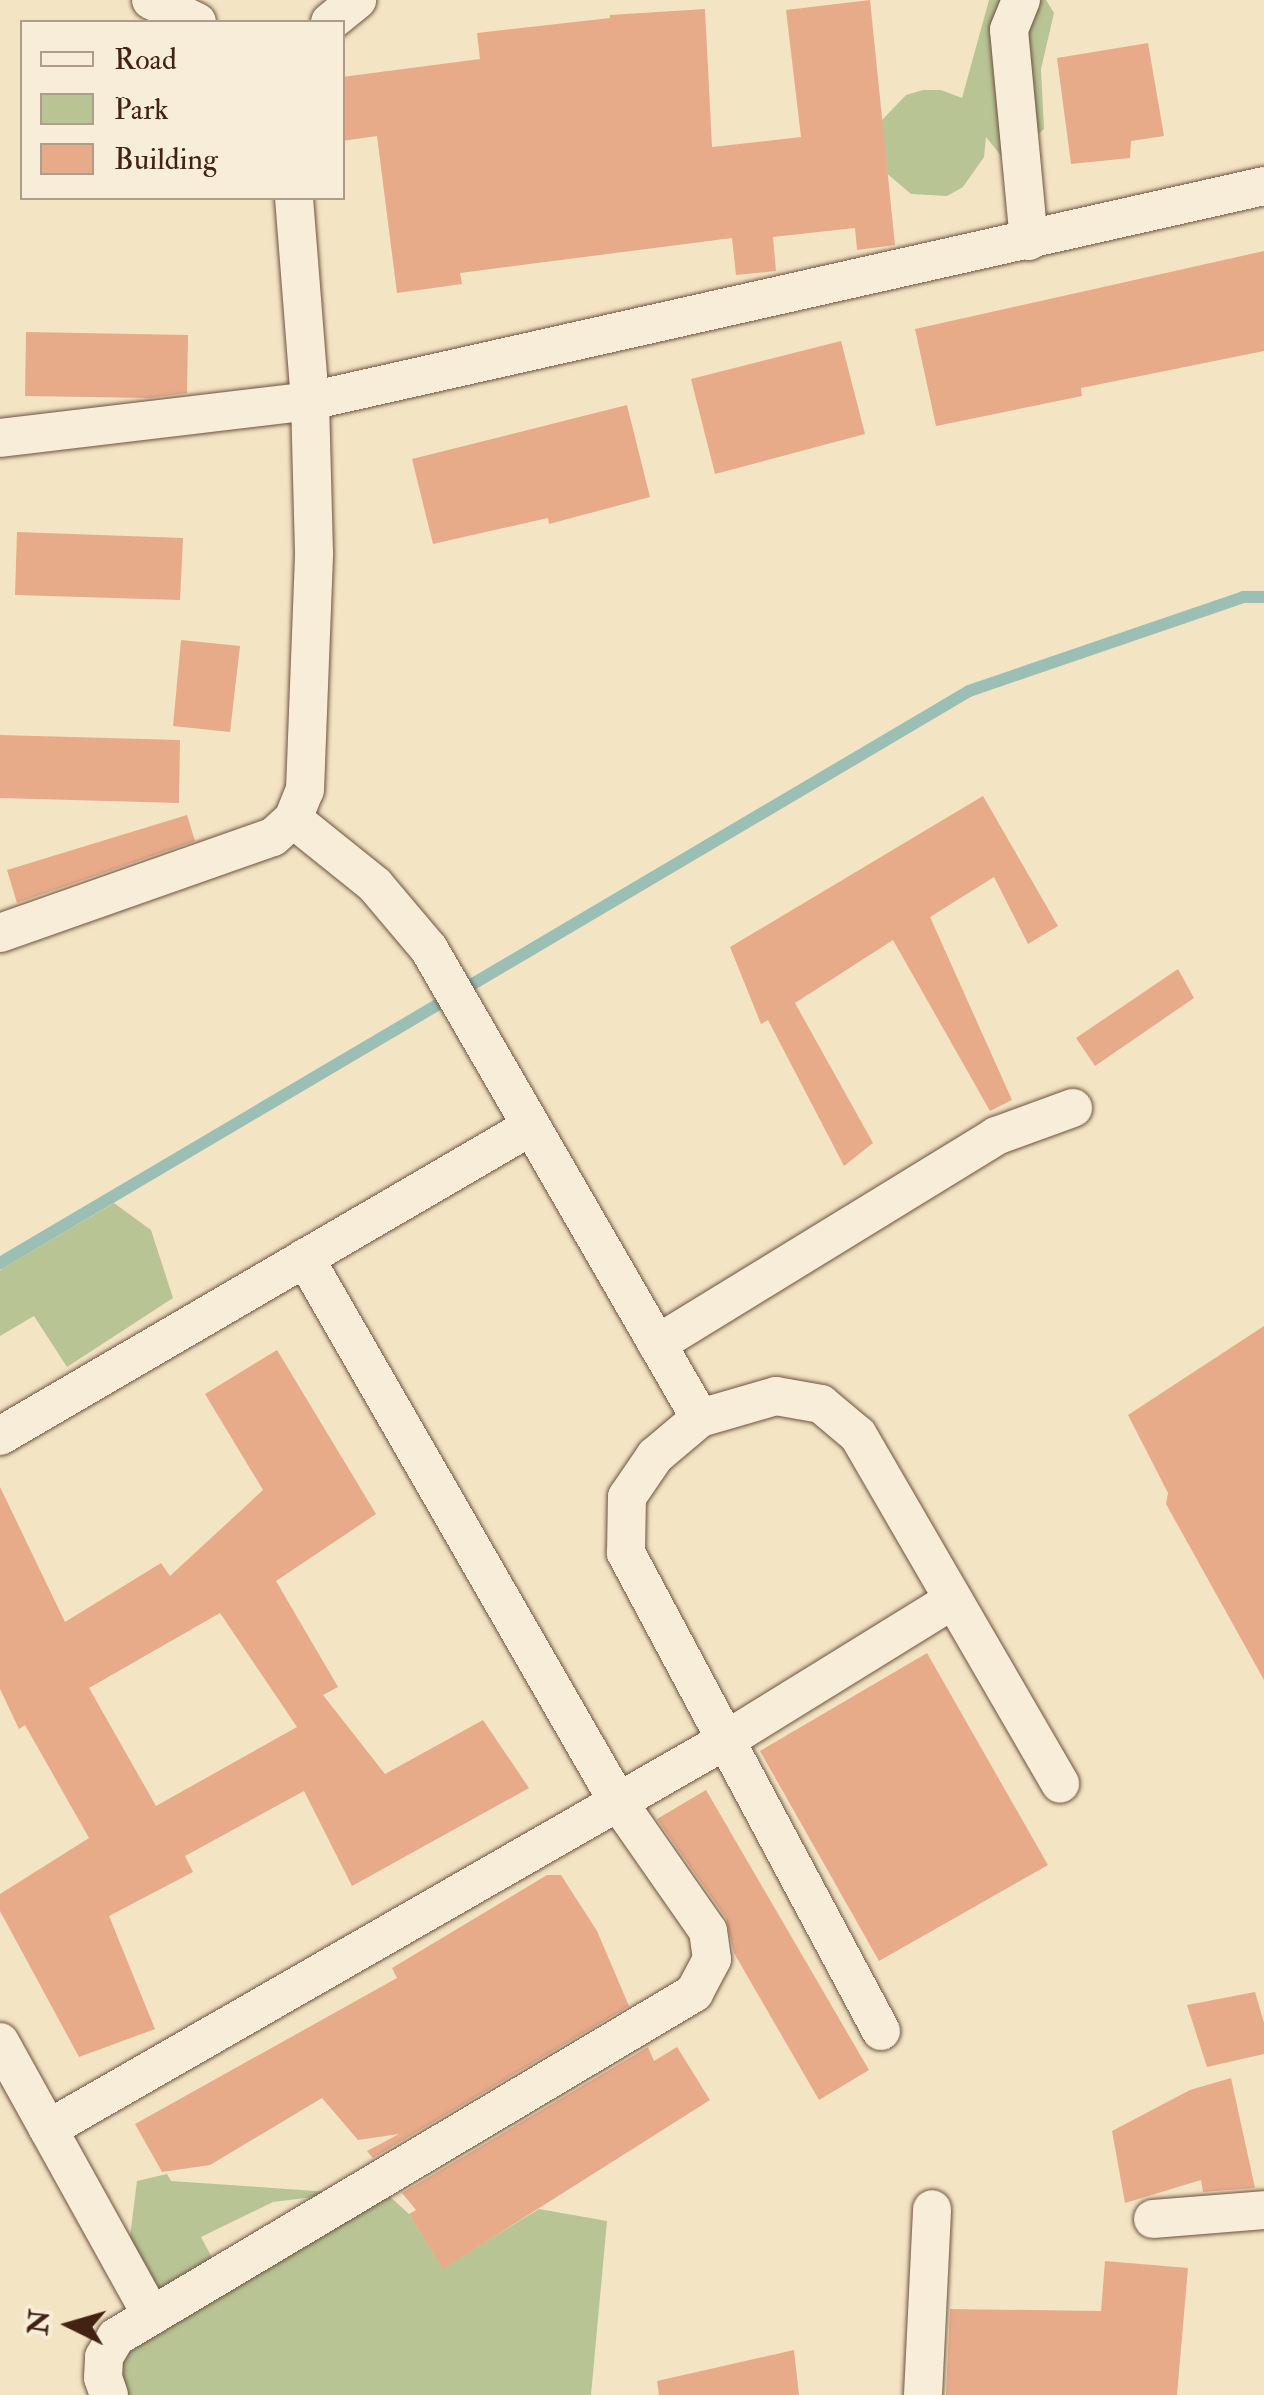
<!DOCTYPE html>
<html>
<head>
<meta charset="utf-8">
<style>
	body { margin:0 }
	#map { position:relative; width:1264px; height:2395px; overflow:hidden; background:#f3e4c4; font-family:"IM FELL Double Pica",serif }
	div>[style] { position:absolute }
	.green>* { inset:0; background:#b9c495 }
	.stream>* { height:12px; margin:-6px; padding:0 6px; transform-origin:6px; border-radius:6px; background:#9bbeb5 }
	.building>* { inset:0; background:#e8ab8a }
	.roads { filter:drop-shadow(0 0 2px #6e523f) drop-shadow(0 0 2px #6e523f) }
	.minor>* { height:38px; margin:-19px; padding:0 19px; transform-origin:19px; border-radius:19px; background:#f7edd9 }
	span { translate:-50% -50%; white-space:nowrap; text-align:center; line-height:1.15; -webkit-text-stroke:8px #f7edd9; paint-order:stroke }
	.legend { position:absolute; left:20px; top:20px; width:325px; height:180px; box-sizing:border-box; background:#f7edd9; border:2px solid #af9c8a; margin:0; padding:12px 18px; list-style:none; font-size:30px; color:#422213 }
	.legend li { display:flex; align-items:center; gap:20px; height:50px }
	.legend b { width:50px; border:2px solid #af9c8a }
	.north { position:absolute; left:20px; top:2275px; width:100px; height:100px; -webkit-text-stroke:8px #f7edd9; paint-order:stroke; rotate:275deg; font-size:28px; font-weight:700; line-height:40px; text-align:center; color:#422213 }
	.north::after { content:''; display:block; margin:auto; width:35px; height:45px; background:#422213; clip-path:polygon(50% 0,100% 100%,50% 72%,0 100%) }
</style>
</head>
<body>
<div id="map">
	<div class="green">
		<i style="clip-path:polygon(989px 0,1046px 0,1054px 13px,1041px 69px,1044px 129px,1006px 162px,986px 137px,984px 157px,963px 187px,947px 196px,911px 194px,884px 171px,882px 120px,906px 95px,923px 90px,941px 90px,962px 98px)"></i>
		<i style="clip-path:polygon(114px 1203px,151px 1230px,173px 1298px,67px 1367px,34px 1316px,0 1336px,0 1270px)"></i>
		<i style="clip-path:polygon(167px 2174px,171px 2181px,345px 2193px,273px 2202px,201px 2237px,216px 2265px,216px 2258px,287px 2213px,348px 2199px,375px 2183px,409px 2214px,443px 2268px,539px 2209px,607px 2221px,591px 2395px,109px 2395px,116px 2337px,155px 2306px,126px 2269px,137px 2181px)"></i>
	</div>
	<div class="stream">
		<i style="left:0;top:1263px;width:1125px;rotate:-30.55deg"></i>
		<i style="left:969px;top:691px;width:290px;rotate:-18.9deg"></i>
		<i style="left:1243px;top:597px;width:21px"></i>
	</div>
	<div class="building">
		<i style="clip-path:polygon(870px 0,895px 245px,857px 250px,855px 228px,773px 237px,776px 271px,736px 275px,732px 238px,460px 273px,462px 284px,397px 293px,377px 136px,342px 141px,342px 77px,480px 59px,477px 33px,610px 18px,610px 15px,705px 9px,712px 147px,801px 137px,786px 10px)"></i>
		<i style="clip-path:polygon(1148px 43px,1164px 136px,1131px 141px,1130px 158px,1071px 164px,1057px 58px)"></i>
		<i style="clip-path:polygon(1264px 251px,1264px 351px,1081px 388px,1082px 396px,936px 426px,915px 329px)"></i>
		<i style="clip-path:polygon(26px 332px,188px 335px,187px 393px,149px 398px,25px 396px)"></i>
		<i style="clip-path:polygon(841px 341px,865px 434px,715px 474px,691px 379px)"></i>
		<i style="clip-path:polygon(627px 405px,650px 497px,549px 524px,548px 518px,433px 544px,412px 459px)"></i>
		<i style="clip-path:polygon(17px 532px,183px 538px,180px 600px,15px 595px)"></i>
		<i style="clip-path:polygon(181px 640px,240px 646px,230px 732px,173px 726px)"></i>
		<i style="clip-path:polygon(0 735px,180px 740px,179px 803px,0 798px)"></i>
		<i style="clip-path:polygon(983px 796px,1058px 926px,1028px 944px,994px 877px,930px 917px,1012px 1100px,990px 1111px,893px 940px,795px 1003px,873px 1143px,844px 1166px,768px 1020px,761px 1024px,730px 947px)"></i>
		<i style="clip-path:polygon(187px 815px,195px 841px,17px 903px,7px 870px)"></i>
		<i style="clip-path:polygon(1178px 969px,1194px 998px,1095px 1066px,1076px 1038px)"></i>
		<i style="clip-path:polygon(1264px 1326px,1264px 1680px,1166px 1504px,1168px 1493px,1128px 1415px)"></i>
		<i style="clip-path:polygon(evenodd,277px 1350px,376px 1514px,276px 1581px,338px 1687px,323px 1695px,385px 1774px,483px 1720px,529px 1788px,352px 1886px,304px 1791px,185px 1856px,193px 1872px,109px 1916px,155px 2029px,79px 2057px,0 1911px,0 1894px,89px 1838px,25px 1725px,19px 1729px,0 1689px,0 1487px,65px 1622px,161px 1563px,170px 1576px,263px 1490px,205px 1394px,277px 1350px,220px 1613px,297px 1727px,156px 1806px,89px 1688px,220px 1613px)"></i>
		<i style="clip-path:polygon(927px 1653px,1048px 1865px,879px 1961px,760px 1751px)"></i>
		<i style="clip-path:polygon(706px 1790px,869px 2070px,819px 2100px,734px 1953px,726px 1918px,657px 1819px)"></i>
		<i style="clip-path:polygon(547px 1875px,561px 1875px,597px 1931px,629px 2006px,373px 2158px,367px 2151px,399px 2134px,358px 2140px,322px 2098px,210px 2165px,162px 2172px,135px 2124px,397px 1978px,392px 1968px)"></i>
		<i style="clip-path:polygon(1255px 1992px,1264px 2023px,1264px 2054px,1207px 2067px,1187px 2005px)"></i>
		<i style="clip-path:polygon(648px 2047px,654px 2061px,677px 2047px,710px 2100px,443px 2269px,409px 2214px,416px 2210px,402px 2193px)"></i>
		<i style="clip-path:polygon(1231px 2078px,1255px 2188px,1203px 2192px,1201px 2180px,1125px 2203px,1112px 2131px,1190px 2090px)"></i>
		<i style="clip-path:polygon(1105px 2261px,1188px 2268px,1177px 2395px,946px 2395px,950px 2309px,1101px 2311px)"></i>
		<i style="clip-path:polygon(794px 2350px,799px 2395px,659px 2395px,657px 2381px)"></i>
	</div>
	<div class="roads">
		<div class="minor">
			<i style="left:151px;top:0;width:51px;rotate:25.6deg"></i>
			<i style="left:1021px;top:0;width:32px;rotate:112deg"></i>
			<i style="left:1009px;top:30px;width:212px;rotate:84.6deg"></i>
			<i style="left:330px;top:22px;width:35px;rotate:-39deg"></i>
			<i style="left:0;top:438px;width:312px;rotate:-6.8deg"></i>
			<i style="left:310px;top:401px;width:978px;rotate:-12.7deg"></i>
			<i style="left:293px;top:819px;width:105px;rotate:38.8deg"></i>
			<i style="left:375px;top:885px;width:84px;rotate:49.8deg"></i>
			<i style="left:429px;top:949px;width:542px;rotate:59.98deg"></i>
			<i style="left:0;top:933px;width:289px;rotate:-19.4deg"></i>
			<i style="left:273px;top:837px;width:27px;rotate:-42deg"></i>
			<i style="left:293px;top:819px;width:31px;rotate:-68deg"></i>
			<i style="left:305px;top:790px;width:237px;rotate:-87.8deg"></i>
			<i style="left:314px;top:553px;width:152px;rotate:-91.5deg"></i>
			<i style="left:310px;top:401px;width:204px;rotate:-94.5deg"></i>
			<i style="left:657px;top:1344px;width:398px;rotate:-31.5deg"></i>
			<i style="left:996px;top:1136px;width:82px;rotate:-20deg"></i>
			<i style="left:0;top:1436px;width:613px;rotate:-30.24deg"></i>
			<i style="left:881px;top:2031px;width:542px;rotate:-118.08deg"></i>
			<i style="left:626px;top:1553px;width:56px;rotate:-89deg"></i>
			<i style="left:627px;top:1497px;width:50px;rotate:-55.7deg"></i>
			<i style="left:655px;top:1456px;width:59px;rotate:-40.2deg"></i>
			<i style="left:700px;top:1418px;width:79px;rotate:-16.1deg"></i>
			<i style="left:776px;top:1396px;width:46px;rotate:10.1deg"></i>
			<i style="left:821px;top:1404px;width:48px;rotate:40deg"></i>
			<i style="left:858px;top:1435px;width:403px;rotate:59.9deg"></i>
			<i style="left:0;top:2042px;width:313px;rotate:61deg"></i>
			<i style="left:48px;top:2129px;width:782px;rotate:-29.84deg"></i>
			<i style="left:726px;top:1740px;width:267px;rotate:-31.7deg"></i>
			<i style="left:1153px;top:2219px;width:111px;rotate:-4.6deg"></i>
			<i style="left:109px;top:2395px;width:18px;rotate:-109deg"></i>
			<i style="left:103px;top:2378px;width:21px;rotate:-87deg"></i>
			<i style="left:104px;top:2357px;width:23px;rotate:-59deg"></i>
			<i style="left:116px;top:2337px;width:673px;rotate:-30.76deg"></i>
			<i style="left:694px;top:1993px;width:38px;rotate:-62deg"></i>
			<i style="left:712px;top:1959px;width:28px;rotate:-98deg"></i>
			<i style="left:708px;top:1931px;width:157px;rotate:-124.9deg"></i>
			<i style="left:618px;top:1802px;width:628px;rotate:-119.91deg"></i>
			<i style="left:923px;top:2395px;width:186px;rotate:-87.2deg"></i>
		</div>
	</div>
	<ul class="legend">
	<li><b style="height:12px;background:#f7edd9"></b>Road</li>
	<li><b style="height:28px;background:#b9c495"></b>Park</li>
	<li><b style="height:28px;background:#e8ab8a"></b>Building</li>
	</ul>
	<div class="north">N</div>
</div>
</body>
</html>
